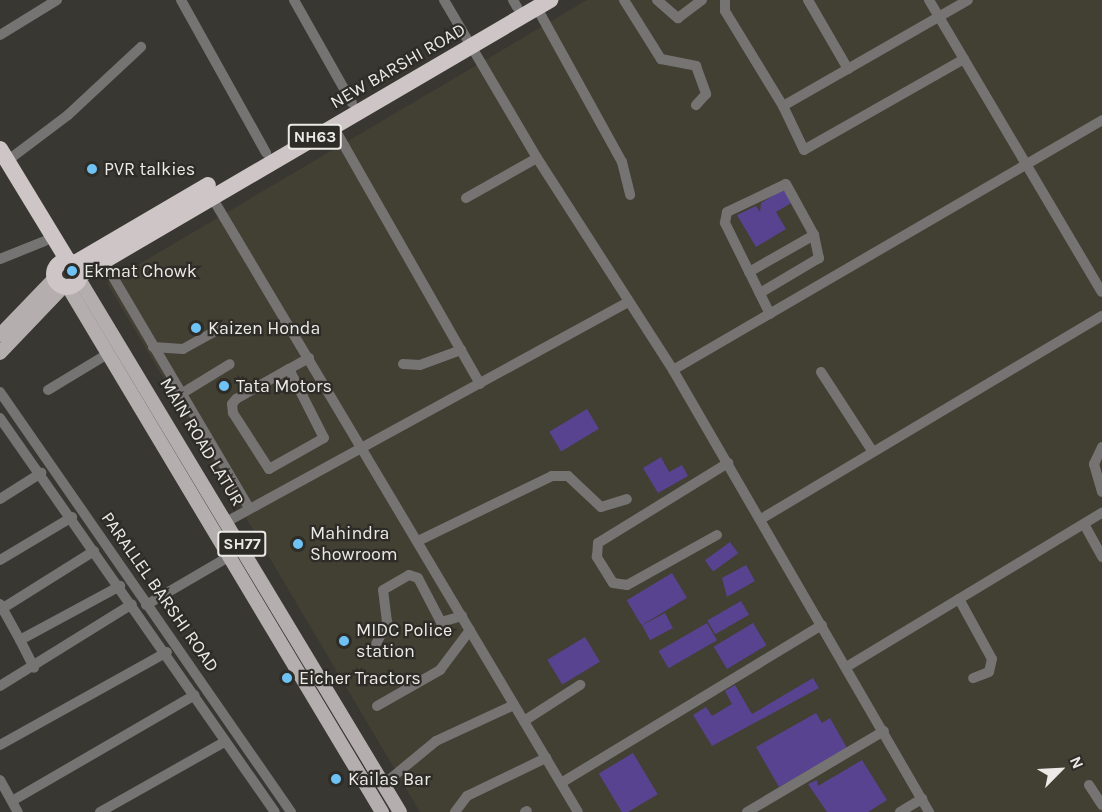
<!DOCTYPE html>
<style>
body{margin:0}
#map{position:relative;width:1102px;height:812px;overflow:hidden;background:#383731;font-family:Karla,sans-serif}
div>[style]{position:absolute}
.built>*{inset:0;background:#423f33}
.building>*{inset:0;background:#584390;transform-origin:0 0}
.minor>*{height:10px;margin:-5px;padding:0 5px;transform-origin:5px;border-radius:5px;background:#767373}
.major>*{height:14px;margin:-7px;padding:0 7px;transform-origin:7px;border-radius:7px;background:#b5aeaf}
.highway>*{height:16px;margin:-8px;padding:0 8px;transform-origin:8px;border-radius:8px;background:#cec5c6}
.highway>.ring{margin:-8px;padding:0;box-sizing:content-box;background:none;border:16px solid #cec5c6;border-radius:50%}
.dots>*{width:16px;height:16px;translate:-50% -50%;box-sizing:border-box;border:3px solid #2e2c27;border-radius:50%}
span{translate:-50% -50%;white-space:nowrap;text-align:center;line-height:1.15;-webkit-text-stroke:4.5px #2e2c27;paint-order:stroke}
.shield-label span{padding:2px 4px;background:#2e2c27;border:2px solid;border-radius:4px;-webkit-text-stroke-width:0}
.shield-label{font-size:16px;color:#ebeae7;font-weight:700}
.street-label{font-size:18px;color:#ebeae7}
.poi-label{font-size:18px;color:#ebeae7}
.left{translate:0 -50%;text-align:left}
.north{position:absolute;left:1030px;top:740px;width:60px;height:60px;-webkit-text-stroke:4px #2e2c27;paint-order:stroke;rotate:66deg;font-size:16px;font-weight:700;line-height:24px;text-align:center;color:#ebeae7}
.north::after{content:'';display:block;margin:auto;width:21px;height:27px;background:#ebeae7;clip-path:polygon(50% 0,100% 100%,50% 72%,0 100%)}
</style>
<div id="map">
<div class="built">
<div style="clip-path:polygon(587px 0,1102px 0,1102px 812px,420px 812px,107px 283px)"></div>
</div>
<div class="building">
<div style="clip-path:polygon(784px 189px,793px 202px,776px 212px,786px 229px,756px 247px,737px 215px,756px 206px,760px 212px,761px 203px)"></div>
<div style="left:587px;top:409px;width:23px;height:44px;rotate:59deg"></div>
<div style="clip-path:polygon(661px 457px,669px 472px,682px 465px,688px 476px,658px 493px,643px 468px)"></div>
<div style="left:730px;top:542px;width:14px;height:31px;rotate:54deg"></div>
<div style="clip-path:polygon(746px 565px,755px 581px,727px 597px,722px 578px)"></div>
<div style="left:672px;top:573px;width:29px;height:53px;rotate:59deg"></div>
<div style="left:741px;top:601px;width:16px;height:39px;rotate:60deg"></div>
<div style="left:665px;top:613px;width:17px;height:26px;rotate:62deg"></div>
<div style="left:707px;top:623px;width:20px;height:56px;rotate:60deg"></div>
<div style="left:753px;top:623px;width:26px;height:46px;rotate:59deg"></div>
<div style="left:585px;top:637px;width:29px;height:44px;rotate:59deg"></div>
<div style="clip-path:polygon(813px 678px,819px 688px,712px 746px,693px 715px,706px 707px,712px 716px,732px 704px,725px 691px,735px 685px,752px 714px)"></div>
<div style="clip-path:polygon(816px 713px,822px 723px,830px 718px,847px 748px,779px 787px,756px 747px)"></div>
<div style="left:633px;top:753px;width:48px;height:40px;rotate:59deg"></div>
<div style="clip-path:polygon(862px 760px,887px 800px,868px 812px,827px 812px,808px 784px,817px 780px,818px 786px)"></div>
</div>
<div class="minor">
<div style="left:181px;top:0;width:175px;rotate:60.9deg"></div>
<div style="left:294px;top:0;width:118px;rotate:60.6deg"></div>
<div style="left:444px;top:0;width:183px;rotate:59.5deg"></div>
<div style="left:537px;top:158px;width:252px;rotate:57.3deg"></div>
<div style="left:673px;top:370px;width:511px;rotate:59.92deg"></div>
<div style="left:513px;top:0;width:8px;rotate:60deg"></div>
<div style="left:624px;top:0;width:70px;rotate:57.9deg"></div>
<div style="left:661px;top:59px;width:36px;rotate:11deg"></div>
<div style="left:696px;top:66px;width:30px;rotate:70deg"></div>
<div style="left:706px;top:94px;width:15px;rotate:132deg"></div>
<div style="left:657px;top:0;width:28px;rotate:41deg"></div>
<div style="left:678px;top:18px;width:30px;rotate:-37deg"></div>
<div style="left:725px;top:0;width:11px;rotate:90deg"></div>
<div style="left:725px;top:11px;width:111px;rotate:58.6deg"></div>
<div style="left:808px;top:0;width:80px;rotate:59.9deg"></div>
<div style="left:929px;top:0;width:339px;rotate:59.4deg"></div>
<div style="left:537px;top:8px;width:176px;rotate:61.1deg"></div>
<div style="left:622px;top:162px;width:34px;rotate:76deg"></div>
<div style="left:0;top:35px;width:67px;rotate:-31.6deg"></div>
<div style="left:964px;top:59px;width:184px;rotate:150.4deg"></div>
<div style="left:804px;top:150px;width:49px;rotate:-115.5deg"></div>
<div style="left:783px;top:106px;width:213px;rotate:-29.8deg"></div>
<div style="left:333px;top:126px;width:297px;rotate:60.3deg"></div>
<div style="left:7px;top:161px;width:76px;rotate:-37deg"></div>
<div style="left:68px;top:115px;width:100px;rotate:-43deg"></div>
<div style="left:210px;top:194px;width:719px;rotate:59.23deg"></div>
<div style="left:466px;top:198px;width:81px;rotate:-29.4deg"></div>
<div style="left:0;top:259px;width:48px;rotate:-21.8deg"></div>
<div style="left:103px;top:260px;width:288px;rotate:59.5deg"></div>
<div style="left:749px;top:272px;width:75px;rotate:-29.6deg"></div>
<div style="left:814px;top:235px;width:24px;rotate:78deg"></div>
<div style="left:819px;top:258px;width:69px;rotate:149.3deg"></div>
<div style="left:770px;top:314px;width:102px;rotate:-116.3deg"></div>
<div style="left:725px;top:223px;width:11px;rotate:-80deg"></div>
<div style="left:727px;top:212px;width:65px;rotate:-25.4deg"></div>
<div style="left:786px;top:184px;width:58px;rotate:61.2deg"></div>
<div style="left:153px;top:347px;width:30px;rotate:4deg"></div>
<div style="left:183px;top:349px;width:41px;rotate:-29.1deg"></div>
<div style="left:403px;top:364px;width:17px;rotate:3deg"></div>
<div style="left:420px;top:365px;width:44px;rotate:-20.1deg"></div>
<div style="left:289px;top:369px;width:77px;rotate:63.1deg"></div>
<div style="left:324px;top:438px;width:63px;rotate:150.6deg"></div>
<div style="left:269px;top:469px;width:67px;rotate:-122.7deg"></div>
<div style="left:233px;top:413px;width:9px;rotate:-96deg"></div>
<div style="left:232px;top:404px;width:6px;rotate:-51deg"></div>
<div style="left:236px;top:399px;width:61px;rotate:-29.5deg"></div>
<div style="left:289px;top:369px;width:23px;rotate:-29deg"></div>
<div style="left:673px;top:370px;width:497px;rotate:-30.2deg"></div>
<div style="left:821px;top:372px;width:95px;rotate:57deg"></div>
<div style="left:48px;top:390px;width:71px;rotate:-31.2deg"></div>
<div style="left:0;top:392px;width:511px;rotate:55.28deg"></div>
<div style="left:181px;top:394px;width:57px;rotate:-31.5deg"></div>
<div style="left:0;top:418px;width:480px;rotate:55.1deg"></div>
<div style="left:1102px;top:447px;width:19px;rotate:115deg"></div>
<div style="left:1094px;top:464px;width:29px;rotate:74deg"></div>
<div style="left:0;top:499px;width:49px;rotate:-32.4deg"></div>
<div style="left:761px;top:519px;width:397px;rotate:-30.8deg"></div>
<div style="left:228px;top:521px;width:456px;rotate:-28.7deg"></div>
<div style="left:1084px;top:524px;width:38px;rotate:61deg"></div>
<div style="left:717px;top:535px;width:103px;rotate:150.9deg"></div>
<div style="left:627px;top:585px;width:14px;rotate:-172deg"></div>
<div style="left:613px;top:583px;width:31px;rotate:-122deg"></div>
<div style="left:597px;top:557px;width:14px;rotate:-86deg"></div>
<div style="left:598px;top:543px;width:153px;rotate:-31.6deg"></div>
<div style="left:418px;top:541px;width:149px;rotate:-25.9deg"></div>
<div style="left:552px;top:476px;width:16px"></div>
<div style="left:568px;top:476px;width:45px;rotate:43.2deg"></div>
<div style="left:601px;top:507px;width:27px;rotate:-17deg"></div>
<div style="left:0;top:560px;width:84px;rotate:-30.8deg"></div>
<div style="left:959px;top:599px;width:68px;rotate:61.2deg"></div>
<div style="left:992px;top:659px;width:13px;rotate:103deg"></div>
<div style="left:989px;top:672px;width:17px;rotate:159deg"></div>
<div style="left:0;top:604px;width:41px;rotate:60.9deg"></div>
<div style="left:20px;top:640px;width:114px;rotate:-28.4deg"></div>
<div style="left:146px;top:605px;width:97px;rotate:-30.3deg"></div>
<div style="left:0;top:610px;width:111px;rotate:-32.1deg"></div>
<div style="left:20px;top:640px;width:31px;rotate:63deg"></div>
<div style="left:376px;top:644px;width:25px;rotate:-63deg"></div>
<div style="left:387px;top:622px;width:32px;rotate:-97deg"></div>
<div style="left:383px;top:590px;width:30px;rotate:-30deg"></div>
<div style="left:409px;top:575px;width:9px;rotate:18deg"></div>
<div style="left:418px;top:578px;width:50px;rotate:62.4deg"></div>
<div style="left:441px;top:622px;width:22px;rotate:-16deg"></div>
<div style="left:848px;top:666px;width:297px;rotate:-31.1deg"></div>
<div style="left:0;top:686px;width:155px;rotate:-31.8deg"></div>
<div style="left:377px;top:706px;width:73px;rotate:-29.7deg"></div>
<div style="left:440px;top:670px;width:50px;rotate:-53.1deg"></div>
<div style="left:524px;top:721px;width:67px;rotate:-32.7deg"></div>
<div style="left:0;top:745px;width:191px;rotate:-29.1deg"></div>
<div style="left:0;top:780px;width:37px;rotate:61deg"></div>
<div style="left:561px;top:783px;width:305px;rotate:-31.2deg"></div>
<div style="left:384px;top:784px;width:67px;rotate:-39.6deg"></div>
<div style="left:436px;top:741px;width:86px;rotate:-24.8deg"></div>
<div style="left:1089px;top:785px;width:24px;rotate:57deg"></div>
<div style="left:12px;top:801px;width:211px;rotate:-30.1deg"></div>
<div style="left:100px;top:812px;width:142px;rotate:-29.4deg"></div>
<div style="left:455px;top:812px;width:20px;rotate:-53deg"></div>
<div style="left:467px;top:796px;width:88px;rotate:-25.7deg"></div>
<div style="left:525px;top:812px;width:2px;rotate:-27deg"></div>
<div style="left:747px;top:812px;width:159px;rotate:-30.6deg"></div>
<div style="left:900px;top:812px;width:26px;rotate:-31deg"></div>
</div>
<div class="major">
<div style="left:79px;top:279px;width:622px;rotate:58.94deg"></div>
<div style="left:68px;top:287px;width:612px;rotate:59.12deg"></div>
<div style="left:0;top:335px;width:79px;rotate:-46deg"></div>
<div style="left:0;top:353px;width:93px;rotate:-46.3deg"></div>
</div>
<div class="highway">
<div style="left:0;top:149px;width:131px;rotate:58.7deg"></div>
<div class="ring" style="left:54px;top:261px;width:10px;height:10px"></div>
<div style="left:75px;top:263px;width:154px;rotate:-30.4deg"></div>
<div style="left:80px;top:275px;width:545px;rotate:-30.33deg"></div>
</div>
<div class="dots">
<div style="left:92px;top:169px;background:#6fc2f4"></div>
<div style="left:72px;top:271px;background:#6fc2f4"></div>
<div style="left:196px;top:328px;background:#6fc2f4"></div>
<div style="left:224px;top:386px;background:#6fc2f4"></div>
<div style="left:298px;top:544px;background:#6fc2f4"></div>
<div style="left:344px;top:641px;background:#6fc2f4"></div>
<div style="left:287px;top:678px;background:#6fc2f4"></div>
<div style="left:336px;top:779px;background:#6fc2f4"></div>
</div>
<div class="shield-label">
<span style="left:315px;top:137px">NH63</span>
<span style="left:242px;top:544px">SH77</span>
</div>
<div class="street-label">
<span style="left:398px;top:66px;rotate:-30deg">NEW BARSHI ROAD</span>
<span style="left:202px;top:442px;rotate:59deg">MAIN ROAD LATUR</span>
<span style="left:160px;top:592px;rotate:55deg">PARALLEL BARSHI ROAD</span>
</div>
<div class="poi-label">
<span class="left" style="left:104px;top:169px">PVR talkies</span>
<span class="left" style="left:84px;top:271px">Ekmat Chowk</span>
<span class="left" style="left:208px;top:328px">Kaizen Honda</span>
<span class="left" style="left:236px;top:386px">Tata Motors</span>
<span class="left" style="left:310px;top:544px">Mahindra<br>Showroom</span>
<span class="left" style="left:356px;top:641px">MIDC Police<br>station</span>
<span class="left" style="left:299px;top:678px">Eicher Tractors</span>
<span class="left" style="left:348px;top:779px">Kailas Bar</span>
</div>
<div class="north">N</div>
</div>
